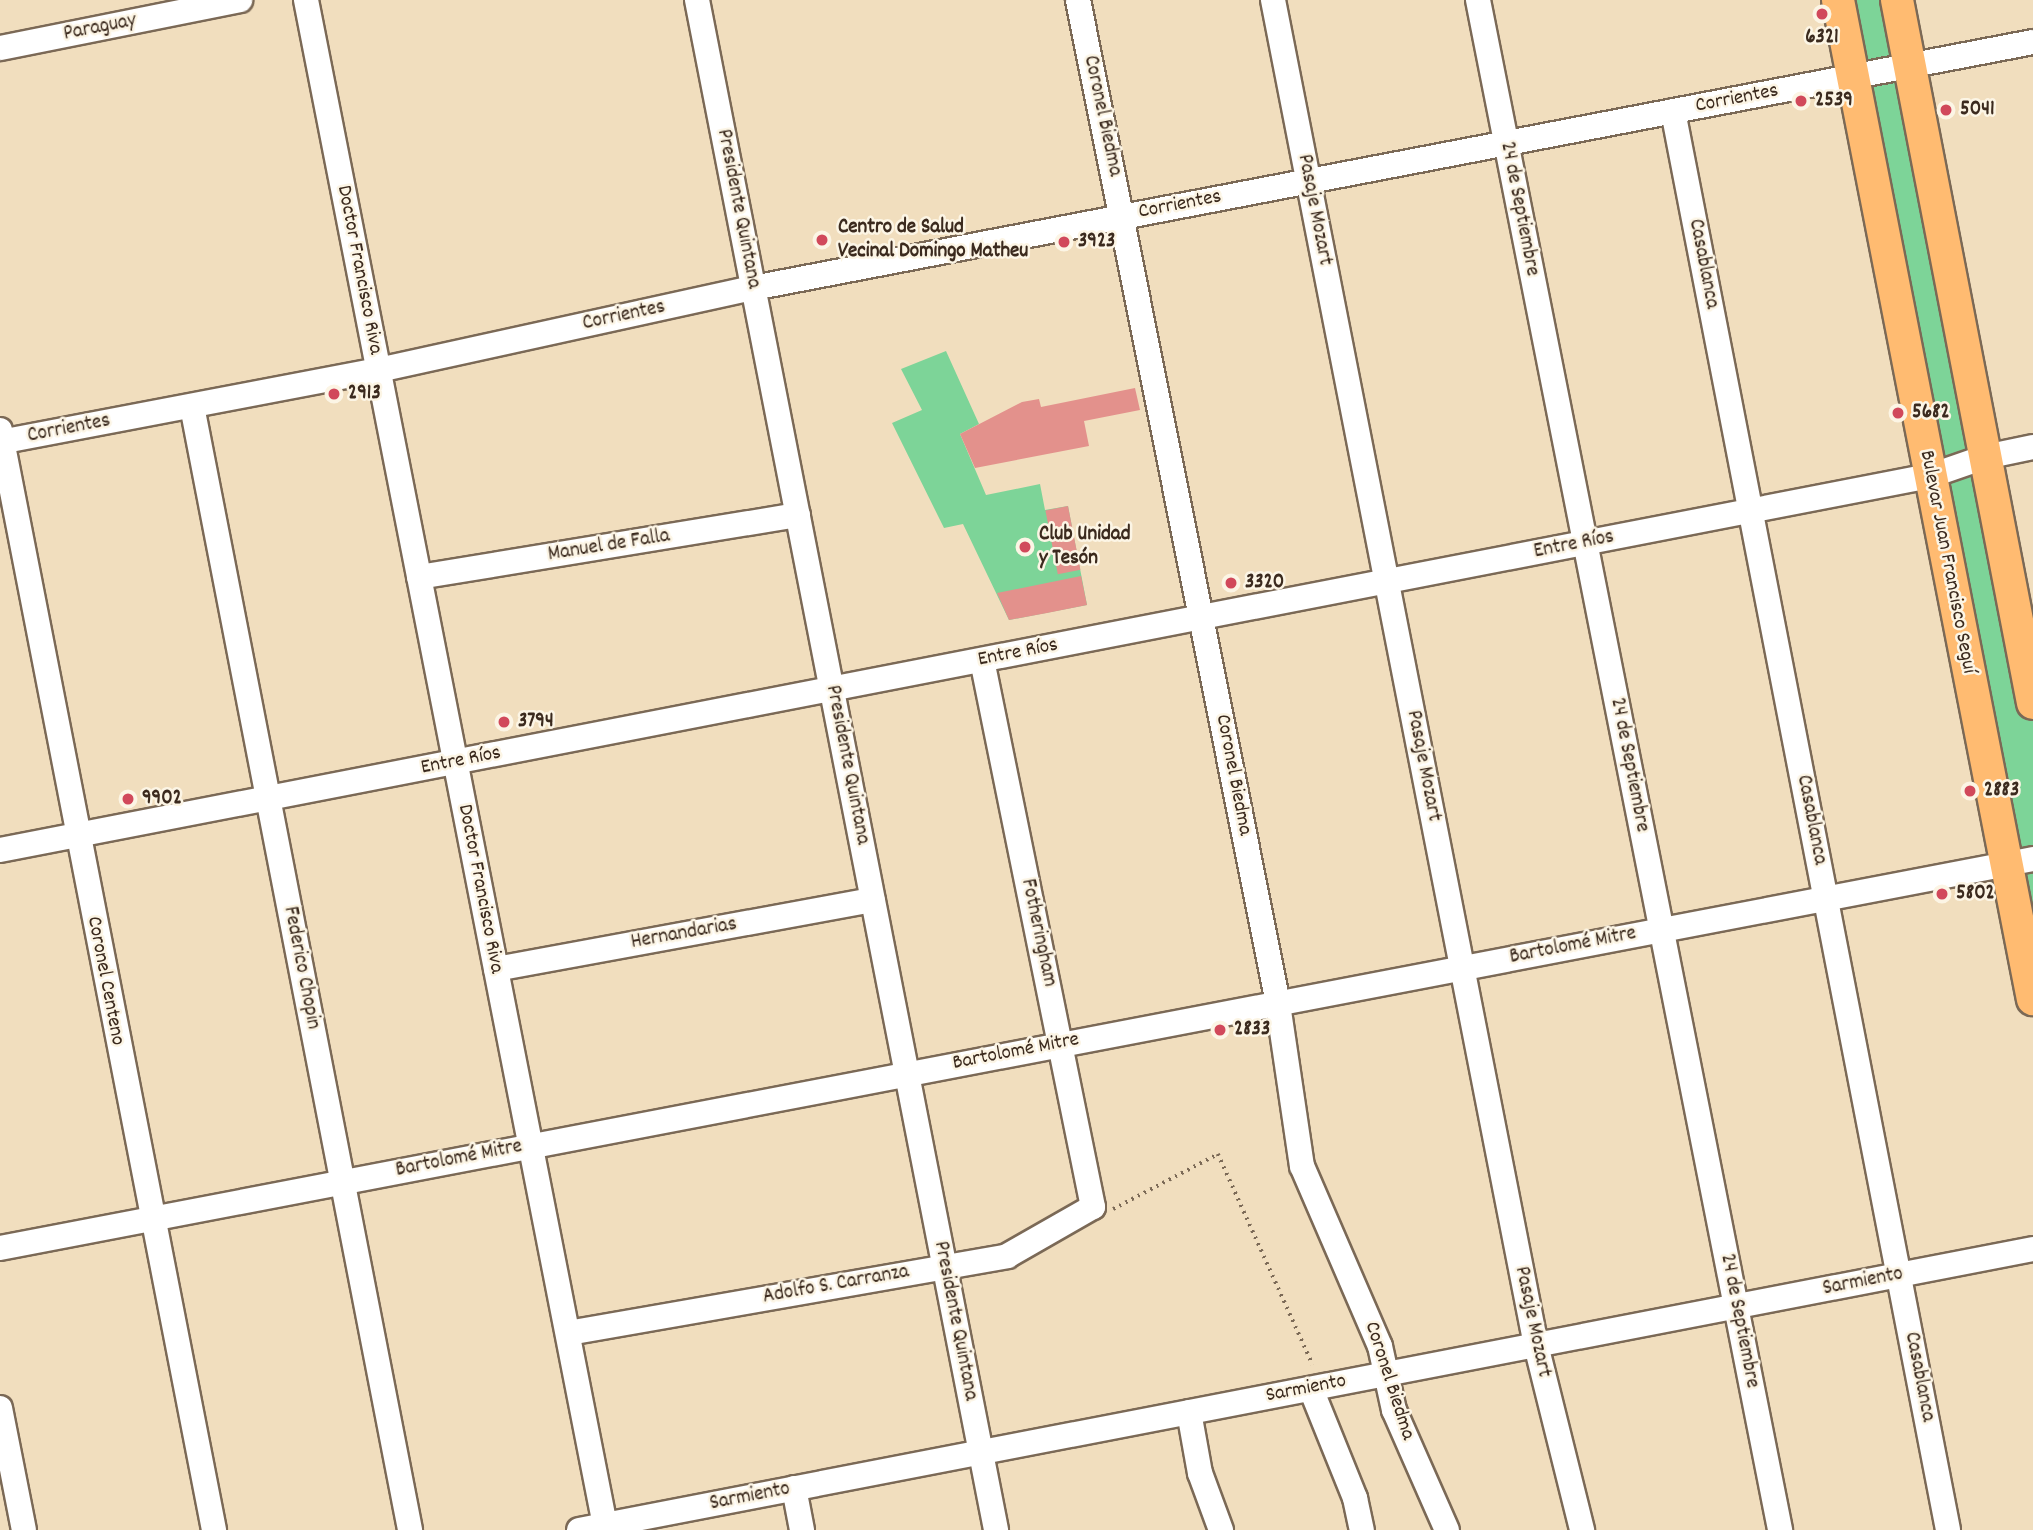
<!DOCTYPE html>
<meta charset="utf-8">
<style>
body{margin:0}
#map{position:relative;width:2033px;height:1530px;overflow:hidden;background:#f1debe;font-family:Dekko,sans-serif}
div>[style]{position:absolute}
.green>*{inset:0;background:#7dd498}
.building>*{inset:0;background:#e3918c;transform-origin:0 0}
.path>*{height:3.5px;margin-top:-1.75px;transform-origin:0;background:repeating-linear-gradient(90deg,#7b6956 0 2px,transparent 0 7px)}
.roads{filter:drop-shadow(2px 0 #7b6956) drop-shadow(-2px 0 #7b6956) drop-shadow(0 2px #7b6956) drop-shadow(0 -2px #7b6956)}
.minor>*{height:24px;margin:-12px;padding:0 12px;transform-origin:12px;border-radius:12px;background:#fff}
.major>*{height:32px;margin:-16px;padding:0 16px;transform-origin:16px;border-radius:16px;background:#ffbb71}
.dots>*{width:19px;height:19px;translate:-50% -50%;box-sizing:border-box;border:4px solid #fcf5e5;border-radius:50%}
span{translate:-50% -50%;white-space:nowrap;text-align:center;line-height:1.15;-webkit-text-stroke:5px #fcf5e5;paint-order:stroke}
.street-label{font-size:21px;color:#3b2a1e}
.poi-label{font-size:21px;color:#3b2a1e;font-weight:700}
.left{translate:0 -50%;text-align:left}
</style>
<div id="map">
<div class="green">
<div style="clip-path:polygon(1838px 0,1897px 0,2033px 703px,2033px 999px)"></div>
<div style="clip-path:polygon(946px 351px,979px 424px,960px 434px,986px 495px,1040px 484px,1045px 510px,1068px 506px,1087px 605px,1009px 620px,963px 524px,944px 528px,892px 423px,922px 410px,901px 369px)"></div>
</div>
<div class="building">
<div style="clip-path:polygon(1135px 388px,1140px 410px,1084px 421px,1089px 446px,975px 468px,960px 434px,1022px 402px,1039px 399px,1041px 407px)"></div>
<div style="left:1068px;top:506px;width:65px;height:23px;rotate:79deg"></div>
<div style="clip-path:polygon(1081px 576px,1087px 605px,1047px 613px,1009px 620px,997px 593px)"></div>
</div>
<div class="path">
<div style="left:1113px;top:1209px;width:119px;rotate:-27.6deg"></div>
<div style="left:1218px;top:1154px;width:231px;rotate:65.8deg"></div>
</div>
<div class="roads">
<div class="minor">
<div style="left:306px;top:0;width:1559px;rotate:78.91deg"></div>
<div style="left:697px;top:0;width:1559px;rotate:78.94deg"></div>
<div style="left:1078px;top:0;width:1024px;rotate:78.73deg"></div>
<div style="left:1278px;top:1004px;width:164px;rotate:81.6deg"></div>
<div style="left:1302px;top:1166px;width:196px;rotate:66.6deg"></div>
<div style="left:1380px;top:1346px;width:66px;rotate:77.7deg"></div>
<div style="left:1394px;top:1410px;width:131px;rotate:66.2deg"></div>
<div style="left:1273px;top:0;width:1370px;rotate:78.94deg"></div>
<div style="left:1536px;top:1345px;width:191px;rotate:76deg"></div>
<div style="left:1478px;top:0;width:1560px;rotate:78.83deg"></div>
<div style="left:0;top:48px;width:245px;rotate:-11.3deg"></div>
<div style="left:1673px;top:111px;width:1445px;rotate:79.03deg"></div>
<div style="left:192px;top:406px;width:1145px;rotate:79.02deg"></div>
<div style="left:0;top:430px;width:1121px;rotate:78.99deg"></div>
<div style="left:0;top:442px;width:386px;rotate:-10.8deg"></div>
<div style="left:379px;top:370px;width:383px;rotate:-12.4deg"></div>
<div style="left:753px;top:288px;width:1303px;rotate:-10.88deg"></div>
<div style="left:419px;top:577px;width:384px;rotate:-9.3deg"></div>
<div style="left:0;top:850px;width:1966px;rotate:-10.97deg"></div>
<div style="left:1930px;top:476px;width:58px;rotate:-19.1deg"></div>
<div style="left:1985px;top:457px;width:49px;rotate:-11.8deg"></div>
<div style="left:496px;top:969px;width:383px;rotate:-10.4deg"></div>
<div style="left:0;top:1248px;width:2070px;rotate:-10.83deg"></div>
<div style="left:568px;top:1333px;width:446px;rotate:-9.9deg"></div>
<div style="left:1007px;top:1256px;width:99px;rotate:-29.7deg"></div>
<div style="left:1093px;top:1207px;width:558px;rotate:-101.47deg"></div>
<div style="left:1311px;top:1389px;width:118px;rotate:68deg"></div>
<div style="left:1355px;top:1498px;width:33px;rotate:78deg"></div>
<div style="left:0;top:1408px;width:124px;rotate:78.9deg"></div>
<div style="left:1189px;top:1412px;width:62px;rotate:79.8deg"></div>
<div style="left:1200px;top:1473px;width:61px;rotate:69.8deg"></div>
<div style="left:794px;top:1488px;width:43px;rotate:79.2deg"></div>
<div style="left:579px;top:1530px;width:1481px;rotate:-10.94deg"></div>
</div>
<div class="major">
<div style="left:1838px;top:0;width:1018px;rotate:78.96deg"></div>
<div style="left:1897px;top:0;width:716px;rotate:79.05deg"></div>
</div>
</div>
<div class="dots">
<div style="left:1822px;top:14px;background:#d1495b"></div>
<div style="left:1801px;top:101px;background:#d1495b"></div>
<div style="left:1946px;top:110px;background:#d1495b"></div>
<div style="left:822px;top:240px;background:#d1495b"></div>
<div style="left:1064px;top:242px;background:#d1495b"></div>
<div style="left:334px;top:394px;background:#d1495b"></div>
<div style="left:1898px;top:413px;background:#d1495b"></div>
<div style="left:1025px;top:547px;background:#d1495b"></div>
<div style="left:1231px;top:583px;background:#d1495b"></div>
<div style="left:504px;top:722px;background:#d1495b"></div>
<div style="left:1970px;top:791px;background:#d1495b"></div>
<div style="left:128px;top:799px;background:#d1495b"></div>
<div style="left:1942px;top:894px;background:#d1495b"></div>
<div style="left:1220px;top:1030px;background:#d1495b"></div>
</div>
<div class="street-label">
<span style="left:100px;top:28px;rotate:-11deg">Paraguay</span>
<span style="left:1737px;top:99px;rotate:-11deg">Corrientes</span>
<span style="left:1102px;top:116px;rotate:78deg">Coronel Biedma</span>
<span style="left:1180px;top:205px;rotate:-11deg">Corrientes</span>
<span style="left:738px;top:209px;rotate:79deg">Presidente Quintana</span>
<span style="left:1519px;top:209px;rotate:79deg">24 de Septiembre</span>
<span style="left:1314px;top:210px;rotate:79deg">Pasaje Mozart</span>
<span style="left:1703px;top:264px;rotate:79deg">Casablanca</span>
<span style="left:359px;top:270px;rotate:79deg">Doctor Francisco Riva</span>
<span style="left:624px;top:316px;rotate:-12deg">Corrientes</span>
<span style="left:69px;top:429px;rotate:-11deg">Corrientes</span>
<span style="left:1574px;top:545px;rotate:-11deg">Entre Ríos</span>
<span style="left:609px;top:546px;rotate:-9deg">Manuel de Falla</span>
<span style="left:1947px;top:562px;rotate:79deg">Bulevar Juan Francisco Seguí</span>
<span style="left:1018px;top:653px;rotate:-11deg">Entre Ríos</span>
<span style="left:461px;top:761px;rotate:-11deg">Entre Ríos</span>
<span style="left:847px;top:765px;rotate:79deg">Presidente Quintana</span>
<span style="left:1629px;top:765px;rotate:79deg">24 de Septiembre</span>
<span style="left:1423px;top:766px;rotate:79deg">Pasaje Mozart</span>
<span style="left:1233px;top:775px;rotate:79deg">Coronel Biedma</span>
<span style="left:1811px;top:820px;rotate:79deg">Casablanca</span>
<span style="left:480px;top:889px;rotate:79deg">Doctor Francisco Riva</span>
<span style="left:1038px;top:933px;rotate:78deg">Fotheringham</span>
<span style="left:684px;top:934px;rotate:-10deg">Hernandarias</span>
<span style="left:1573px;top:946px;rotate:-11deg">Bartolomé Mitre</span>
<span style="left:301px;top:968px;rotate:79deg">Federico Chopin</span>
<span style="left:105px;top:981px;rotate:79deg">Coronel Centeno</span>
<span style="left:1016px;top:1052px;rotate:-11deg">Bartolomé Mitre</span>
<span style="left:459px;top:1159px;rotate:-11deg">Bartolomé Mitre</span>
<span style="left:1863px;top:1282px;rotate:-11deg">Sarmiento</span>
<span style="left:836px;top:1285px;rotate:-10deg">Adolfo S. Carranza</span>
<span style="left:955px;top:1321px;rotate:79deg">Presidente Quintana</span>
<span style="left:1739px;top:1321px;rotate:79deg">24 de Septiembre</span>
<span style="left:1532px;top:1322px;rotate:78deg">Pasaje Mozart</span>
<span style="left:1919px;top:1377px;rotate:79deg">Casablanca</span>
<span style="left:1389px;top:1381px;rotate:72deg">Coronel Biedma</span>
<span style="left:1306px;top:1389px;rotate:-11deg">Sarmiento</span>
<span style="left:750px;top:1497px;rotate:-11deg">Sarmiento</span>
</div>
<div class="poi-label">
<span style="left:1822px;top:38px">6321</span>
<span class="left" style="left:1815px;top:101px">2539</span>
<span class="left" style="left:1960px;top:110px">5041</span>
<span class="left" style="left:838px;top:240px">Centro de Salud<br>Vecinal Domingo Matheu</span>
<span class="left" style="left:1078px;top:242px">3923</span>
<span class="left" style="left:348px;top:394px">2913</span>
<span class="left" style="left:1912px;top:413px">5682</span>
<span class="left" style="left:1039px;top:547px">Club Unidad<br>y Tesón</span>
<span class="left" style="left:1245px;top:583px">3320</span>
<span class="left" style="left:518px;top:722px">3794</span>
<span class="left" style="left:1984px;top:791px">2883</span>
<span class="left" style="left:142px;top:799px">9902</span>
<span class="left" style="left:1956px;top:894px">5802</span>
<span class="left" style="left:1234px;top:1030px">2833</span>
</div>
</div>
